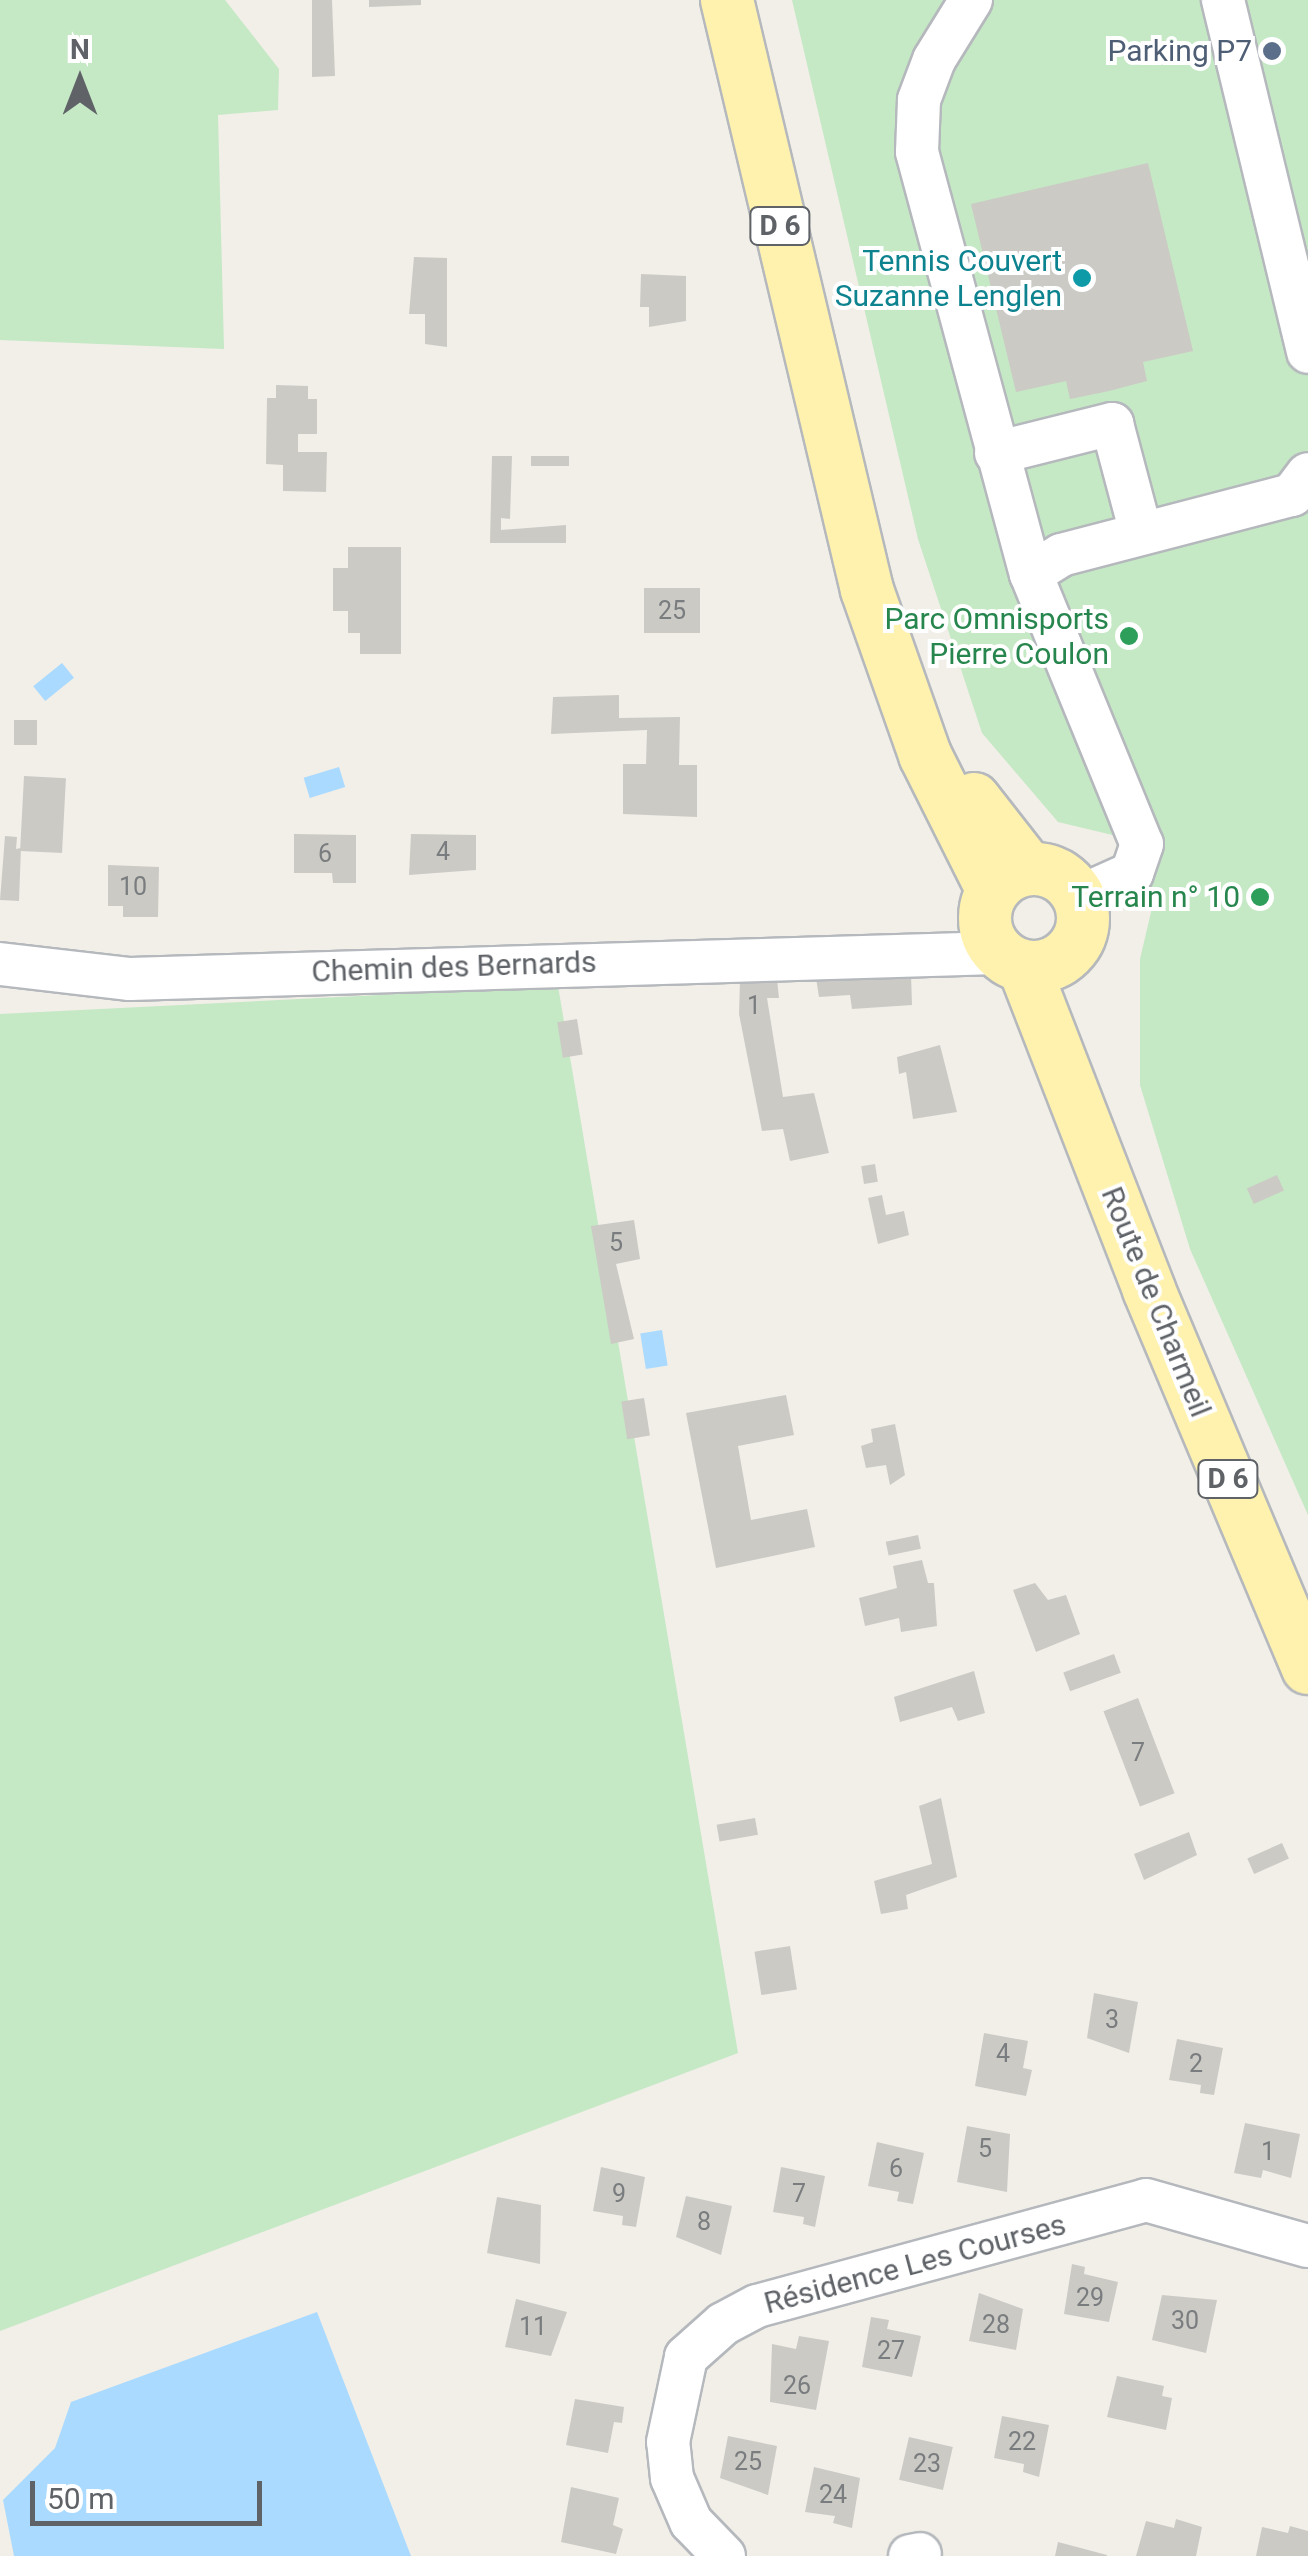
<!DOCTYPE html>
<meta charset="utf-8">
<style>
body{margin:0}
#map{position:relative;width:1308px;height:2556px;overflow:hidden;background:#f1efe8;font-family:Roboto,sans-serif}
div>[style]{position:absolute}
.green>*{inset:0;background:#c5e8c5}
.water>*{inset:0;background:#aadaff;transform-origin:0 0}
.building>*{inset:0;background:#cccac5;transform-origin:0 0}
.roads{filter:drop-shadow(2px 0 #b5b8bc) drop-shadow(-2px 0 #b5b8bc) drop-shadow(0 2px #b5b8bc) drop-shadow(0 -2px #b5b8bc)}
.minor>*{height:42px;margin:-21px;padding:0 21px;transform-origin:21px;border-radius:21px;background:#fff}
.major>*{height:52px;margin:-26px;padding:0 26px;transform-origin:26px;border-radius:26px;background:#fff2af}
.major>.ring{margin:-26px;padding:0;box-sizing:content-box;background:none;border:52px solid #fff2af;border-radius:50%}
.dots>*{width:28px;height:28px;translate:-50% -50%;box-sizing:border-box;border:5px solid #fff;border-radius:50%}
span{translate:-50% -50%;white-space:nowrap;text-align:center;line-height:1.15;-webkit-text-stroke:8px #fff;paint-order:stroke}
.number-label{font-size:25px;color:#7a7d7f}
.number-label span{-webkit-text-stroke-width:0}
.shield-label span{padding:2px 8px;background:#fff;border:2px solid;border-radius:8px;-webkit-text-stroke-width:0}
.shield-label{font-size:28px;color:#5f6368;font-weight:700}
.service-label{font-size:30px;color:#4e5e75}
.right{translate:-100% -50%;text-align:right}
.culture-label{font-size:30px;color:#0d838f}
.leisure-label{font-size:30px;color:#27864d}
.street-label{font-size:30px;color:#5f6368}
.north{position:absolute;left:30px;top:30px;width:100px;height:100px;-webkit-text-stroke:8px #fff;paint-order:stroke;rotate:0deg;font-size:28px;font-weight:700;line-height:40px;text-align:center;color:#5f6368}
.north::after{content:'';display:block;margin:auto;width:35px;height:45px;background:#5f6368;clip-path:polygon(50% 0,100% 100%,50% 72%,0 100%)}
.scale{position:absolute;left:30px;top:2481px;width:232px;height:45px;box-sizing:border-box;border:5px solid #5f6368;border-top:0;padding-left:12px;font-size:30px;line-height:35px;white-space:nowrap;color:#5f6368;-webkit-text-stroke:8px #fff;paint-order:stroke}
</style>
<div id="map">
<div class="green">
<div style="clip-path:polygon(0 0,225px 0,279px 69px,278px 110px,218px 115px,224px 349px,0 340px)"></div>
<div style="clip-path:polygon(792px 0,1308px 0,1308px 1515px,1190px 1249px,1140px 1085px,1140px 959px,1152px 908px,1125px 838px,1058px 822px,982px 733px,918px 539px)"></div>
<div style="clip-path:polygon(558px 986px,738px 2053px,0 2331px,0 1014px)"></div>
</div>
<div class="water">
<div style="left:62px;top:663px;width:19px;height:37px;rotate:51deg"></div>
<div style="left:339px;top:767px;width:21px;height:37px;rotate:73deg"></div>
<div style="left:662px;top:1330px;width:36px;height:22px;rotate:81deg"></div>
<div style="clip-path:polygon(317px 2312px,411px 2556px,14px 2556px,3px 2500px,55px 2448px,71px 2402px)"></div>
</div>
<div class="building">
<div style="clip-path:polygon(312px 0,332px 0,335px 76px,312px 77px)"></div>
<div style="clip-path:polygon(369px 0,421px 0,421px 5px,369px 7px)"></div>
<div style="clip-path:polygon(1148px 163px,1193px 351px,1143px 362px,1147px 381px,1109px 391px,1070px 399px,1066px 381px,1016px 392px,971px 204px)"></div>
<div style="clip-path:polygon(414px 257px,447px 258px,447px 347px,425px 344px,425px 314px,409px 314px)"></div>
<div style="clip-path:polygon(641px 274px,686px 276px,686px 321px,649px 327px,649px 307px,640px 307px)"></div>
<div style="clip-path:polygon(276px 385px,308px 386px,308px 399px,317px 399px,317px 434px,298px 434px,298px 452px,327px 452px,326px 492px,283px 491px,283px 465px,266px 464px,267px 398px,276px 398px)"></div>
<div style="clip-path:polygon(492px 456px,512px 456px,510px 519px,501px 518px,501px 530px,566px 525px,566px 543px,490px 543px)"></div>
<div style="left:531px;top:456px;width:38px;height:10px"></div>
<div style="clip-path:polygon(348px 547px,401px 547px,401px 654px,360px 654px,360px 633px,348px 633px,348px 611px,333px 611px,333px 568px,348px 568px)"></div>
<div style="left:644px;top:588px;width:56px;height:45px"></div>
<div style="clip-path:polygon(619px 695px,619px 718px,680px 717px,679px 765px,697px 765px,697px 817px,623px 814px,623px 764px,646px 764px,647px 730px,551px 734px,553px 697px)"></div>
<div style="left:37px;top:720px;width:25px;height:23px;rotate:90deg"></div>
<div style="left:24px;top:776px;width:42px;height:75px;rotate:3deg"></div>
<div style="clip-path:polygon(294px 834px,356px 835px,356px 883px,333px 883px,332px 873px,294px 873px)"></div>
<div style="clip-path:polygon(411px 834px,476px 835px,476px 870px,409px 875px)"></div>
<div style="clip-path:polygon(5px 836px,17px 837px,16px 849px,21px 848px,19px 901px,0 900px)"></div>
<div style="clip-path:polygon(108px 865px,159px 867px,158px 917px,123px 917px,123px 906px,108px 906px)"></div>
<div style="clip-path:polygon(911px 974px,912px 1005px,852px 1009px,850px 995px,819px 997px,816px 978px)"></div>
<div style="clip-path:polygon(777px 979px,779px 998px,767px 998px,783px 1097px,814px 1093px,829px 1153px,790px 1161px,783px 1129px,762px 1131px,739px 1014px,740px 980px)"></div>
<div style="left:577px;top:1019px;width:36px;height:20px;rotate:81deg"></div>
<div style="clip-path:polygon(940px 1045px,957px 1112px,913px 1119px,906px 1072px,899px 1074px,897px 1057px)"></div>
<div style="left:875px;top:1164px;width:18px;height:14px;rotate:81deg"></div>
<div style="left:1277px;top:1175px;width:17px;height:33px;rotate:66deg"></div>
<div style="clip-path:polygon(882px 1195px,886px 1215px,904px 1211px,909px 1235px,878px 1244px,868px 1198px)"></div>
<div style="clip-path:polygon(634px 1220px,640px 1259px,616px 1264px,634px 1339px,611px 1344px,591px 1226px)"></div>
<div style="clip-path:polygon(786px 1395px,794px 1435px,738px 1446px,751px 1520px,807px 1509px,815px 1547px,716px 1568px,686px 1413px)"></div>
<div style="left:644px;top:1398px;width:38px;height:23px;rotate:81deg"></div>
<div style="clip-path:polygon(895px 1424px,905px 1475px,890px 1485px,886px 1465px,866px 1468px,861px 1446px,873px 1442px,871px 1429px)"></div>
<div style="left:918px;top:1535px;width:14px;height:33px;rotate:78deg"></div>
<div style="clip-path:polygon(922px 1560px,928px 1583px,934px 1583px,937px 1626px,901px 1632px,899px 1618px,865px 1626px,859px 1598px,897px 1588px,893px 1566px)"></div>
<div style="clip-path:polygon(1035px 1583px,1048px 1600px,1066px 1595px,1080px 1634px,1036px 1652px,1013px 1590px)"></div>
<div style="left:1114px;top:1654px;width:20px;height:54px;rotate:70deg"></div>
<div style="clip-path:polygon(974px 1671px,985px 1713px,958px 1721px,952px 1707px,900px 1722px,894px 1697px)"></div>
<div style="left:1138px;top:1698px;width:102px;height:37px;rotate:69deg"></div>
<div style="clip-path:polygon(941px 1798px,957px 1877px,906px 1895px,908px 1909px,881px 1914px,874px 1881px,932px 1864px,919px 1806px)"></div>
<div style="left:755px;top:1818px;width:17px;height:39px;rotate:80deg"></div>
<div style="clip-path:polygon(1189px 1832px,1197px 1855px,1144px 1880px,1134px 1854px)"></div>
<div style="left:1282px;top:1843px;width:17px;height:38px;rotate:66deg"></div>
<div style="left:790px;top:1946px;width:44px;height:36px;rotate:81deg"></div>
<div style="clip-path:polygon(1094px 1993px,1138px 2002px,1129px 2053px,1087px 2038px)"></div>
<div style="clip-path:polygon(984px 2033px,1028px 2041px,1023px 2068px,1032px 2070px,1026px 2096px,975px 2086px)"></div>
<div style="clip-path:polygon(1177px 2039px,1223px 2048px,1214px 2095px,1200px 2093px,1201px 2085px,1169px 2080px)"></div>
<div style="clip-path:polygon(1245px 2123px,1300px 2134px,1291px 2178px,1263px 2170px,1261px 2178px,1234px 2173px)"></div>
<div style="clip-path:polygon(967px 2126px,1010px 2134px,1007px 2192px,957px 2182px)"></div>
<div style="clip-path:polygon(877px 2142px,924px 2153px,913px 2204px,897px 2201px,899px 2192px,868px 2186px)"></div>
<div style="clip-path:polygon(601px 2167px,645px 2177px,636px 2227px,622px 2225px,623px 2216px,593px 2211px)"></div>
<div style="clip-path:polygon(781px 2167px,825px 2176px,815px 2227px,803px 2224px,804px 2217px,773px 2212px)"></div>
<div style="clip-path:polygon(686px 2196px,732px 2206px,721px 2255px,676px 2237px)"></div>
<div style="clip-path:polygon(497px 2197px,541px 2205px,540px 2264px,487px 2253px)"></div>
<div style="clip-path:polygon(1072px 2264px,1085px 2267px,1084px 2274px,1118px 2282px,1109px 2322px,1064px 2314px)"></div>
<div style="clip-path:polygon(979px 2293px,1023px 2309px,1016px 2350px,969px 2341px)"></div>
<div style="clip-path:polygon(1162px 2295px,1217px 2300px,1206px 2353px,1152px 2340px)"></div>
<div style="clip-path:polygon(516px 2299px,567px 2312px,551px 2356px,505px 2347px)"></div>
<div style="clip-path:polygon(871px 2317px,889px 2320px,887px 2329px,921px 2336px,912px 2377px,862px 2367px)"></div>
<div style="clip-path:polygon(799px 2336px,829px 2341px,816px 2410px,770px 2402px,772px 2344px,796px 2349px)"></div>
<div style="clip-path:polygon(1117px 2376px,1164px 2386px,1162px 2396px,1172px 2398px,1166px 2430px,1107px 2417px)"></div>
<div style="clip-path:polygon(575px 2399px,624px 2407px,622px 2423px,614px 2422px,608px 2453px,566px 2445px)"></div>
<div style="clip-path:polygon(1002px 2416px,1049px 2425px,1039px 2477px,1023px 2472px,1024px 2464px,994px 2458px)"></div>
<div style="clip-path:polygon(728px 2436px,777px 2446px,768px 2495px,720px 2478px)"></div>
<div style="left:909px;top:2437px;width:45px;height:44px;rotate:13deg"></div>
<div style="clip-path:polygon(814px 2467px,860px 2478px,852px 2528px,833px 2523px,835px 2516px,805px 2512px)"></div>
<div style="clip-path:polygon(571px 2487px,619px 2498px,613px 2525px,623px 2529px,616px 2554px,561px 2542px)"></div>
<div style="clip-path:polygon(1176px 2519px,1202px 2527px,1196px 2556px,1136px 2556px,1146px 2521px,1174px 2528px)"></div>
<div style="clip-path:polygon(1290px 2526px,1308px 2531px,1308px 2556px,1256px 2556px,1262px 2527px,1288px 2533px)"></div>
<div style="clip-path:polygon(1058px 2542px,1107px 2555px,1107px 2556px,1055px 2556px)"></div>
</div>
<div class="roads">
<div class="minor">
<div style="left:971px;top:0;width:70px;rotate:121.7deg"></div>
<div style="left:934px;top:60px;width:43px;rotate:110.6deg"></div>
<div style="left:919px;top:100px;width:52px;rotate:92.2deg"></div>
<div style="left:917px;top:152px;width:437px;rotate:74.9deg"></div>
<div style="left:1031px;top:574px;width:292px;rotate:67.7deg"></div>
<div style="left:1142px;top:844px;width:31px;rotate:109deg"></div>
<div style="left:1132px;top:873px;width:58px;rotate:155.6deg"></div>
<div style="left:1223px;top:0;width:362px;rotate:76.4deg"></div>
<div style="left:996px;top:453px;width:120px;rotate:-14deg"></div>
<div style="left:1112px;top:424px;width:113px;rotate:75.1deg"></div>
<div style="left:1031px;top:574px;width:36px;rotate:-32deg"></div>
<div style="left:1061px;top:555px;width:239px;rotate:-14.6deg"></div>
<div style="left:1292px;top:495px;width:26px;rotate:-53deg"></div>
<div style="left:0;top:964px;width:131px;rotate:6.6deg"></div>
<div style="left:130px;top:979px;width:868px;rotate:-1.72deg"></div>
<div style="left:724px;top:2556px;width:47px;rotate:-134.1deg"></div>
<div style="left:691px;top:2522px;width:48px;rotate:-113.4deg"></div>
<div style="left:672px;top:2478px;width:36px;rotate:-96deg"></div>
<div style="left:668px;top:2442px;width:87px;rotate:-78deg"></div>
<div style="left:686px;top:2357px;width:50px;rotate:-41.7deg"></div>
<div style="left:723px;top:2324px;width:38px;rotate:-28deg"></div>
<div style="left:757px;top:2306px;width:403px;rotate:-15.2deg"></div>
<div style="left:1146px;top:2200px;width:168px;rotate:15.9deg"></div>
<div style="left:910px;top:2556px;width:10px;rotate:-11deg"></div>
</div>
<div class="major">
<div style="left:727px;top:0;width:606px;rotate:76.65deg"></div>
<div style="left:867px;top:590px;width:175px;rotate:70.6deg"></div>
<div style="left:925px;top:755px;width:150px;rotate:63.4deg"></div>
<div style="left:974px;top:799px;width:88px;rotate:52deg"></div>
<div class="ring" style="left:985px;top:869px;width:46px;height:46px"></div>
<div style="left:1024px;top:967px;width:346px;rotate:68.8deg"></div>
<div style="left:1149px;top:1290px;width:410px;rotate:67.2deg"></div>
</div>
</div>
<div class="dots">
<div style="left:1272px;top:51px;background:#5c6f8a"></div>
<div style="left:1082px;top:278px;background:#0f9aa8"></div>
<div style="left:1129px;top:636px;background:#2e9e5b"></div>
<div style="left:1260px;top:897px;background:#2e9e5b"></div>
</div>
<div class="number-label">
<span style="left:672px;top:611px">25</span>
<span style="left:443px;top:852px">4</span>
<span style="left:325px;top:854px">6</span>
<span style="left:133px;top:887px">10</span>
<span style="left:754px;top:1006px">1</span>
<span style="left:616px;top:1243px">5</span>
<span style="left:1138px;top:1753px">7</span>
<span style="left:1112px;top:2020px">3</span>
<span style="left:1003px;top:2054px">4</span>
<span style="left:1196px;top:2064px">2</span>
<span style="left:985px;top:2149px">5</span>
<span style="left:1268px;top:2152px">1</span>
<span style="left:896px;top:2169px">6</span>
<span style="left:619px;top:2194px">9</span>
<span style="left:799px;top:2194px">7</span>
<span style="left:704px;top:2222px">8</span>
<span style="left:1090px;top:2298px">29</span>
<span style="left:1185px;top:2321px">30</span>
<span style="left:996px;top:2325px">28</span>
<span style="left:533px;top:2327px">11</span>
<span style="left:891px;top:2351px">27</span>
<span style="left:797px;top:2386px">26</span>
<span style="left:1022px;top:2442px">22</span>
<span style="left:748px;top:2462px">25</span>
<span style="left:927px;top:2464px">23</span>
<span style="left:833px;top:2495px">24</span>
</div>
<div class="shield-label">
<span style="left:780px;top:226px">D 6</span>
<span style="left:1228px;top:1479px">D 6</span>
</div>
<div class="service-label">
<span class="right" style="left:1252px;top:51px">Parking P7</span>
</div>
<div class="culture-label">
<span class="right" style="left:1062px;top:278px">Tennis Couvert<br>Suzanne Lenglen</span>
</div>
<div class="leisure-label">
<span class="right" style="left:1109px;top:636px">Parc Omnisports<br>Pierre Coulon</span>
<span class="right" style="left:1240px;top:897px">Terrain n° 10</span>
</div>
<div class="street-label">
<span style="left:454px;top:967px;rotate:-2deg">Chemin des Bernards</span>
<span style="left:1156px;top:1302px;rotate:68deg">Route de Charmeil</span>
<span style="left:915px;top:2264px;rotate:-15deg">Résidence Les Courses</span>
</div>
<div class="north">N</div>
<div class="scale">50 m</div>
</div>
